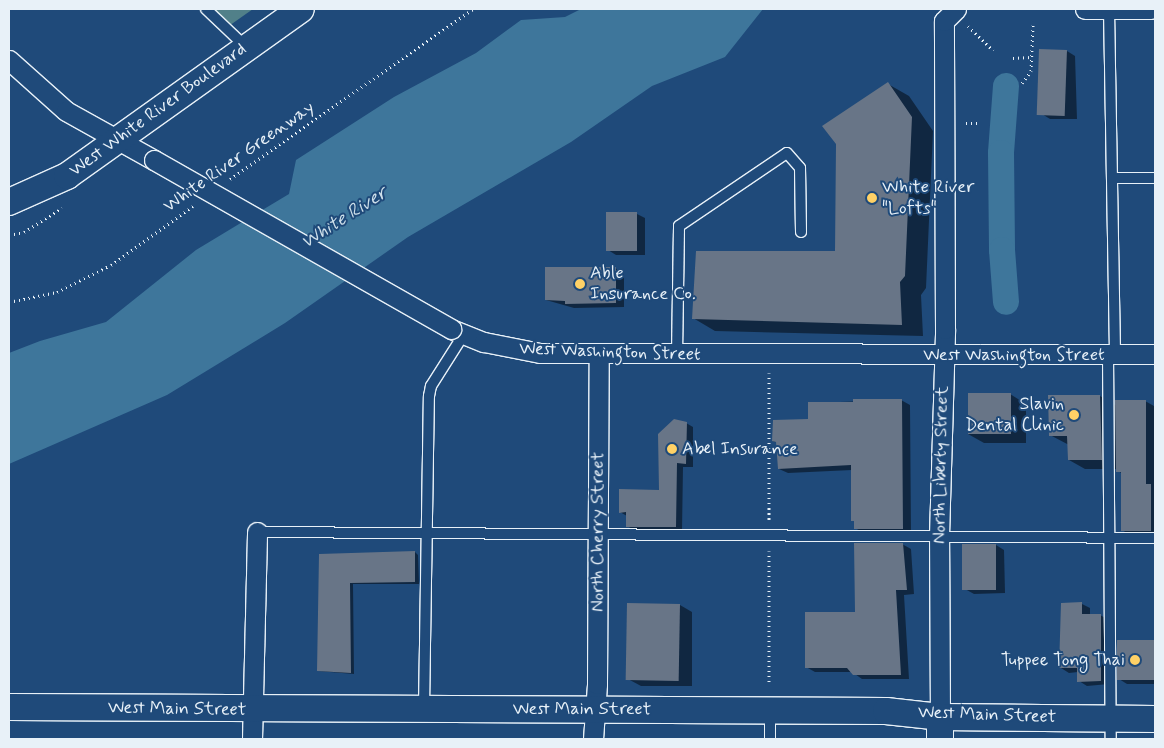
<!DOCTYPE html>
<style>
body{margin:0}
#map{position:relative;width:1164px;height:748px;overflow:hidden;background:#1f4a7a;font-family:Mynerve,sans-serif}
div>[style]{position:absolute}
.green>*{inset:0;background:#518089}
.water>*{inset:0;background:#3e769b}
.shadow>*{inset:0;background:#0007}
.canal>*{height:26px;margin:-13px;padding:0 13px;transform-origin:13px;border-radius:13px;background:#3e769b}
.building>*{inset:0;background:#687587;transform-origin:0 0}
.path>*{height:3px;margin-top:-1.5px;transform-origin:0;background:repeating-linear-gradient(90deg,#e8f1f8 0 1px,transparent 0 5px)}
.roads{filter:drop-shadow(1px 0 #e8f1f8) drop-shadow(-1px 0 #e8f1f8) drop-shadow(0 1px #e8f1f8) drop-shadow(0 -1px #e8f1f8)}
.lane>*{height:10px;margin:-5px;padding:0 5px;transform-origin:5px;border-radius:5px;background:#1f4a7a}
.street>*{height:19px;margin:-9.5px;padding:0 9.5px;transform-origin:9.5px;border-radius:9.5px;background:#1f4a7a}
.secondary>*{height:26px;margin:-13px;padding:0 13px;transform-origin:13px;border-radius:13px;background:#1f4a7a}
.bridges{filter:drop-shadow(1px 0 #e8f1f8) drop-shadow(-1px 0 #e8f1f8) drop-shadow(0 1px #e8f1f8) drop-shadow(0 -1px #e8f1f8)}
.street-bridge>*{height:19px;margin:-9.5px;padding:0 9.5px;transform-origin:9.5px;border-radius:9.5px;background:#1f4a7a}
.dots>*{width:14px;height:14px;translate:-50% -50%;box-sizing:border-box;border:2px solid #1f4a7a;border-radius:50%}
span{translate:-50% -50%;white-space:nowrap;text-align:center;line-height:1.15;-webkit-text-stroke:4px #1f4a7a;paint-order:stroke}
.street-label{font-size:18px;color:#e8f1f8}
.poi-label{font-size:18px;color:#e8f1f8}
.left{translate:0 -50%;text-align:left}
.right{translate:-100% -50%;text-align:right}
.water-label{font-size:19px;color:#cedfea;font-style:italic}
.frame{position:absolute;inset:0;border:10px solid #e8f1f8;pointer-events:none}
</style>
<div id="map">
<div class="green">
<div style="clip-path:polygon(206px 9px,253px 9px,226px 28px)"></div>
</div>
<div class="water">
<div style="clip-path:polygon(581px 9px,763px 9px,725px 57px,652px 86px,571px 142px,408px 237px,285px 323px,167px 395px,9px 464px,9px 353px,40px 341px,106px 322px,196px 250px,289px 194px,296px 160px,394px 97px,476px 53px,521px 20px,565px 17px)"></div>
</div>
<div class="shadow">
<div style="clip-path:polygon(1067px 51px,1075px 56px,1077px 119px,1050px 119px,1042px 114px)"></div>
<div style="clip-path:polygon(888px 84px,909px 96px,933px 131px,926px 288px,921px 295px,923px 336px,715px 331px,693px 318px,836px 252px)"></div>
<div style="clip-path:polygon(637px 214px,645px 218px,645px 255px,616px 255px,608px 250px)"></div>
<div style="clip-path:polygon(615px 268px,624px 273px,624px 307px,574px 308px,546px 300px)"></div>
<div style="clip-path:polygon(1010px 394px,1026px 404px,1026px 443px,984px 443px,968px 434px)"></div>
<div style="clip-path:polygon(1100px 396px,1117px 406px,1145px 401px,1154px 406px,1155px 535px,1130px 535px,1122px 530px,1122px 474px,1117px 469px,1085px 469px,1069px 460px,1069px 445px,1050px 435px)"></div>
<div style="clip-path:polygon(901px 400px,910px 405px,911px 534px,864px 533px,855px 528px,852px 470px,788px 473px,779px 469px,778px 443px,773px 441px,809px 420px,809px 403px)"></div>
<div style="clip-path:polygon(686px 423px,693px 427px,693px 467px,683px 467px,682px 531px,634px 530px,627px 526px,627px 516px,620px 512px,660px 491px)"></div>
<div style="clip-path:polygon(902px 544px,911px 549px,914px 594px,904px 595px,909px 679px,862px 679px,852px 672px,815px 672px,806px 667px,857px 613px)"></div>
<div style="clip-path:polygon(996px 545px,1004px 550px,1005px 593px,974px 594px,965px 589px)"></div>
<div style="clip-path:polygon(415px 552px,418px 555px,419px 584px,353px 584px,354px 674px,318px 671px,320px 555px)"></div>
<div style="clip-path:polygon(1082px 604px,1090px 608px,1090px 615px,1100px 615px,1109px 620px,1109px 684px,1087px 686px,1079px 681px,1078px 672px,1069px 673px,1061px 668px)"></div>
<div style="clip-path:polygon(680px 605px,692px 612px,692px 686px,641px 686px,628px 679px)"></div>
<div style="clip-path:polygon(1118px 641px,1155px 641px,1155px 684px,1127px 684px,1119px 679px)"></div>
</div>
<div class="canal">
<div style="left:1006px;top:86px;width:67px;rotate:94.3deg"></div>
<div style="left:1001px;top:153px;width:97px;rotate:89.4deg"></div>
<div style="left:1002px;top:250px;width:52px;rotate:85.6deg"></div>
</div>
<div class="building">
<div style="left:1039px;top:49px;width:28px;height:66px;rotate:2deg"></div>
<div style="clip-path:polygon(888px 82px,912px 117px,905px 276px,900px 282px,902px 325px,692px 319px,696px 251px,835px 251px,836px 144px,822px 126px)"></div>
<div style="left:606px;top:212px;width:31px;height:39px"></div>
<div style="clip-path:polygon(545px 267px,616px 267px,616px 303px,565px 304px,565px 301px,545px 300px)"></div>
<div style="left:968px;top:393px;width:43px;height:41px"></div>
<div style="clip-path:polygon(1048px 395px,1100px 395px,1102px 460px,1068px 460px,1067px 436px,1049px 436px)"></div>
<div style="clip-path:polygon(853px 399px,902px 399px,903px 529px,854px 529px,854px 521px,851px 521px,851px 465px,778px 469px,776px 442px,772px 441px,773px 420px,808px 419px,808px 402px,853px 402px)"></div>
<div style="clip-path:polygon(1115px 400px,1146px 400px,1146px 484px,1151px 484px,1151px 531px,1121px 531px,1121px 472px,1116px 472px)"></div>
<div style="clip-path:polygon(674px 419px,687px 422px,686px 464px,677px 463px,676px 527px,626px 527px,626px 512px,619px 513px,619px 489px,659px 490px,658px 434px)"></div>
<div style="clip-path:polygon(854px 543px,903px 543px,907px 590px,896px 590px,901px 675px,853px 675px,847px 668px,805px 668px,805px 612px,855px 612px)"></div>
<div style="left:962px;top:544px;width:34px;height:46px"></div>
<div style="clip-path:polygon(415px 551px,415px 582px,350px 583px,351px 673px,317px 671px,319px 554px)"></div>
<div style="clip-path:polygon(1082px 602px,1082px 614px,1101px 614px,1101px 681px,1077px 682px,1077px 668px,1059px 668px,1061px 603px)"></div>
<div style="left:627px;top:603px;width:53px;height:77px;rotate:1deg"></div>
<div style="left:1117px;top:640px;width:38px;height:40px"></div>
</div>
<div class="path">
<div style="left:968px;top:26px;width:35px;rotate:44deg"></div>
<div style="left:1013px;top:58px;width:19px;rotate:-3deg"></div>
<div style="left:1022px;top:83px;width:15px;rotate:-53deg"></div>
<div style="left:1031px;top:71px;width:46px;rotate:-87.5deg"></div>
<div style="left:966px;top:123px;width:15px"></div>
<div style="left:230px;top:179px;width:297px;rotate:-35deg"></div>
<div style="left:9px;top:235px;width:15px;rotate:-11deg"></div>
<div style="left:24px;top:232px;width:45px;rotate:-32.3deg"></div>
<div style="left:9px;top:302px;width:49px;rotate:-11.8deg"></div>
<div style="left:57px;top:292px;width:60px;rotate:-26.6deg"></div>
<div style="left:111px;top:265px;width:101px;rotate:-35.7deg"></div>
<div style="left:769px;top:373px;width:147px;rotate:90deg"></div>
<div style="left:769px;top:551px;width:134px;rotate:90deg"></div>
</div>
<div class="roads">
<div class="lane">
<div style="left:206px;top:9px;width:55px;rotate:43.5deg"></div>
<div style="left:1109px;top:9px;width:345px;rotate:89deg"></div>
<div style="left:1112px;top:178px;width:43px"></div>
<div style="left:1108px;top:354px;width:385px;rotate:89.6deg"></div>
<div style="left:677px;top:355px;width:129px;rotate:-89.1deg"></div>
<div style="left:679px;top:226px;width:130px;rotate:-34.1deg"></div>
<div style="left:787px;top:153px;width:20px;rotate:49deg"></div>
<div style="left:800px;top:168px;width:64px;rotate:89.1deg"></div>
<div style="left:257px;top:532px;width:898px;rotate:0.38deg"></div>
<div style="left:424px;top:708px;width:312px;rotate:-89.1deg"></div>
<div style="left:429px;top:396px;width:10px;rotate:-79deg"></div>
<div style="left:431px;top:386px;width:62px;rotate:-57.6deg"></div>
<div style="left:770px;top:739px;width:29px;rotate:-90deg"></div>
</div>
<div class="street">
<div style="left:1085px;top:9px;width:66px"></div>
<div style="left:9px;top:60px;width:76px;rotate:41.8deg"></div>
<div style="left:66px;top:111px;width:101px;rotate:29.1deg"></div>
<div style="left:451px;top:329px;width:35px;rotate:22deg"></div>
<div style="left:484px;top:342px;width:57px;rotate:11.1deg"></div>
<div style="left:540px;top:353px;width:615px;rotate:0.09deg"></div>
<div style="left:940px;top:717px;width:181px;rotate:-90.3deg"></div>
<div style="left:939px;top:536px;width:207px;rotate:-88.3deg"></div>
<div style="left:945px;top:329px;width:308px;rotate:-90.2deg"></div>
<div style="left:944px;top:21px;width:17px;rotate:-45deg"></div>
<div style="left:252px;top:739px;width:207px;rotate:-88.6deg"></div>
<div style="left:593px;top:739px;width:55px;rotate:-85.8deg"></div>
<div style="left:597px;top:684px;width:329px;rotate:-89.7deg"></div>
</div>
<div class="secondary">
<div style="left:9px;top:202px;width:64px;rotate:-24.1deg"></div>
<div style="left:67px;top:176px;width:287px;rotate:-35.5deg"></div>
<div style="left:9px;top:707px;width:877px;rotate:0.26deg"></div>
<div style="left:886px;top:711px;width:54px;rotate:6.3deg"></div>
<div style="left:940px;top:717px;width:215px;rotate:0.5deg"></div>
<div style="left:940px;top:739px;width:22px;rotate:-90deg"></div>
</div>
</div>
<div class="bridges">
<div class="street-bridge">
<div style="left:154px;top:160px;width:342px;rotate:29.6deg"></div>
</div>
</div>
<div class="dots">
<div style="left:872px;top:198px;background:#ffd166"></div>
<div style="left:580px;top:284px;background:#ffd166"></div>
<div style="left:1074px;top:415px;background:#ffd166"></div>
<div style="left:672px;top:449px;background:#ffd166"></div>
<div style="left:1135px;top:660px;background:#ffd166"></div>
</div>
<div class="street-label">
<span style="left:158px;top:110px;rotate:-36deg">West White River Boulevard</span>
<span style="left:239px;top:157px;rotate:-35deg">White River Greenway</span>
<span style="left:610px;top:352px;rotate:2deg">West Washington Street</span>
<span style="left:1014px;top:355px">West Washington Street</span>
<span style="left:941px;top:465px;rotate:-89deg">North Liberty Street</span>
<span style="left:598px;top:532px;rotate:-90deg">North Cherry Street</span>
<span style="left:177px;top:709px;rotate:1deg">West Main Street</span>
<span style="left:582px;top:709px">West Main Street</span>
<span style="left:987px;top:715px;rotate:2deg">West Main Street</span>
</div>
<div class="poi-label">
<span class="left" style="left:882px;top:198px">White River<br>"Lofts"</span>
<span class="left" style="left:590px;top:284px">Able<br>Insurance Co.</span>
<span class="right" style="left:1064px;top:415px">Slavin<br>Dental Clinic</span>
<span class="left" style="left:682px;top:449px">Abel Insurance</span>
<span class="right" style="left:1125px;top:660px">Tuppee Tong Thai</span>
</div>
<div class="water-label">
<span style="left:344px;top:218px;rotate:-33deg">White River</span>
</div>
<div class="frame"></div>
</div>
